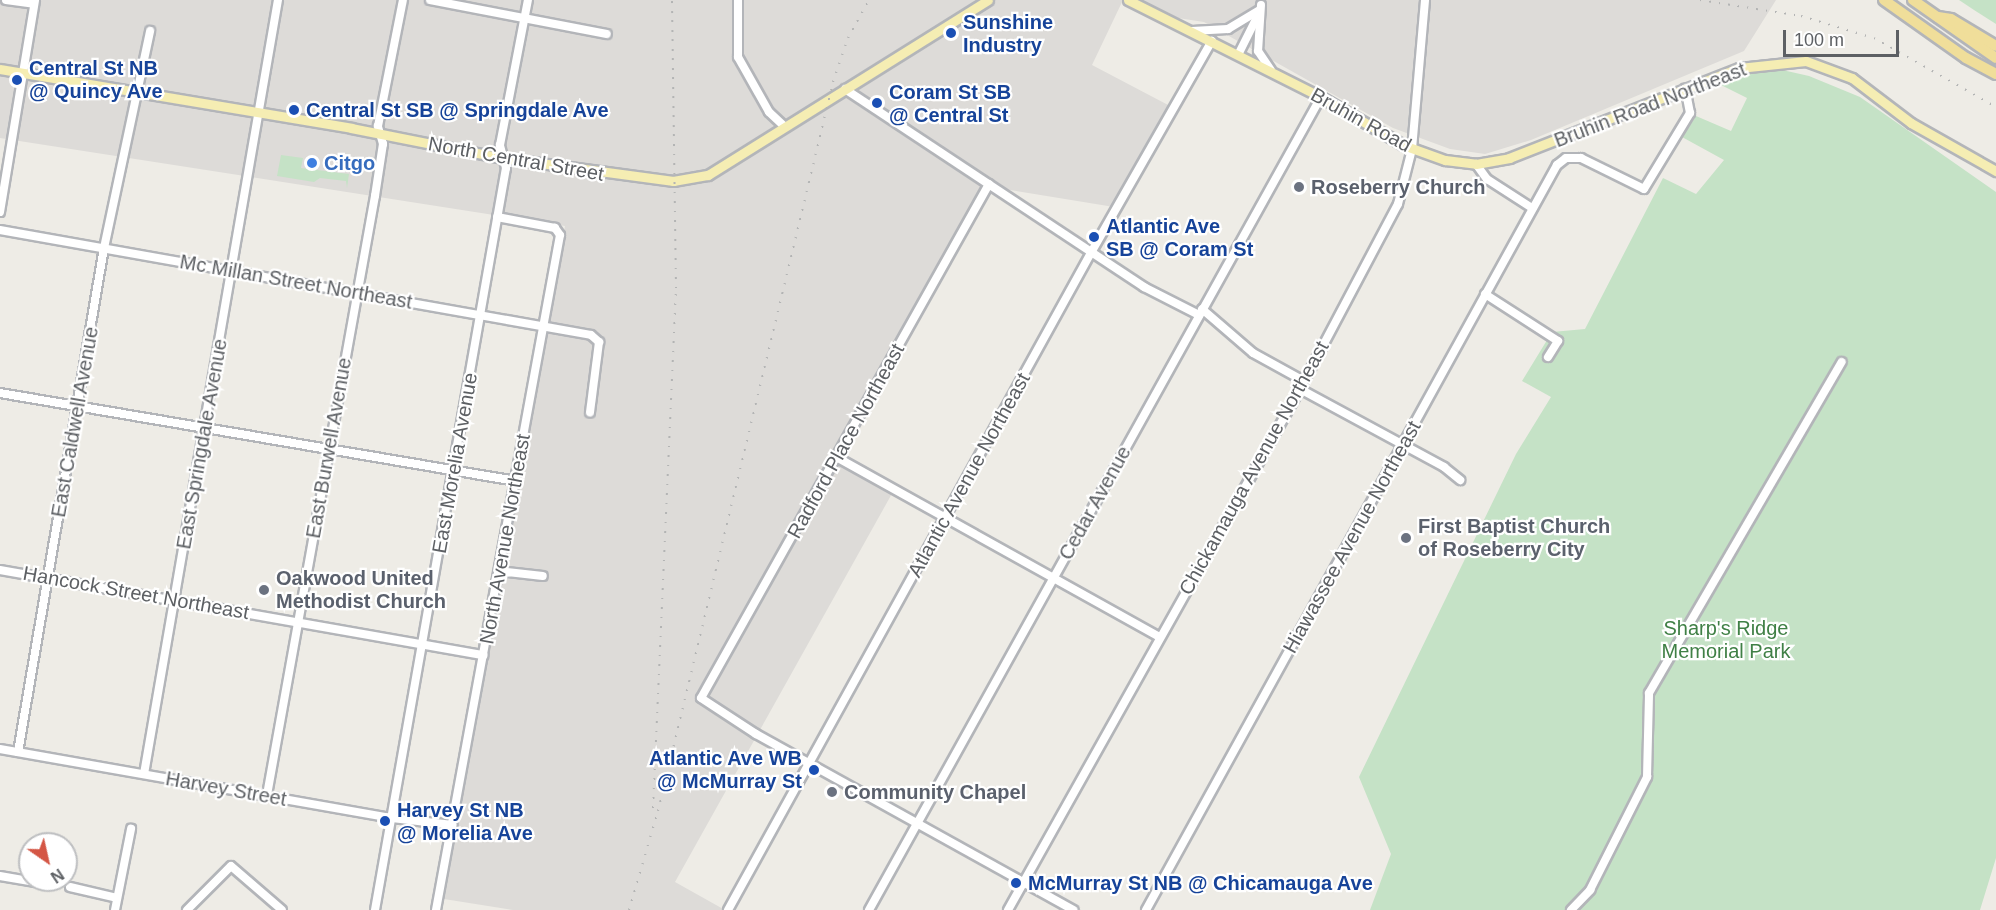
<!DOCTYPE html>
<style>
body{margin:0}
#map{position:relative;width:1996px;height:910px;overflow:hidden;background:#eeece6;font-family:Arial,sans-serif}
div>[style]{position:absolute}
.industrial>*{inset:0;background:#dddbd8}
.green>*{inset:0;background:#c5e2c6}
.roads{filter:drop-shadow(2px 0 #b3b5b9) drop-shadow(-2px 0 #b3b5b9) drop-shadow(0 2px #b3b5b9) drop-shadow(0 -2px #b3b5b9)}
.minor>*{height:8px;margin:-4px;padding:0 4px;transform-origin:4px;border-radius:4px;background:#fff}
.major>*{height:9px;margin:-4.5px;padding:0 4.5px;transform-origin:4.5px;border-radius:4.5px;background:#f5edb3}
.highway>*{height:10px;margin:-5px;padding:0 5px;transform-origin:5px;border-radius:5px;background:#f0de9a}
.rail>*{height:2px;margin-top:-1px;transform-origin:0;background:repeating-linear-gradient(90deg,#b3b4b4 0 1.5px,transparent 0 9.5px)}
.dots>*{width:16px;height:16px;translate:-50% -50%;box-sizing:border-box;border:3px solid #fff;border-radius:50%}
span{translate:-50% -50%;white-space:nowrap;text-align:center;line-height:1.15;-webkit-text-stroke:4.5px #fff;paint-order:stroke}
.transit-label{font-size:20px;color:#164399;font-weight:700}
.left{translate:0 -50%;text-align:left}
.right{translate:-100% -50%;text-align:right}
.street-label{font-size:20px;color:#5d6064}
.shop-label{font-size:20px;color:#366cbe;font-weight:700}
.worship-label{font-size:20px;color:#5b616d;font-weight:700}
.park-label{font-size:20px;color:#408046}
.north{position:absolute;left:18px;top:832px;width:60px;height:60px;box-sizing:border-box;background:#fff;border:2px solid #bebfc1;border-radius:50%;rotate:146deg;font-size:16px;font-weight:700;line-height:24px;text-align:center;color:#5d6064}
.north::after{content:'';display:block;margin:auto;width:21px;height:27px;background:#d45645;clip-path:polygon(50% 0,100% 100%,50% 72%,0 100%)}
.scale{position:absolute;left:1783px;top:30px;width:116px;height:27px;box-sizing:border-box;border:3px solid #5d6064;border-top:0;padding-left:8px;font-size:18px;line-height:21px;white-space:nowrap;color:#5d6064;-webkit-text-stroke:4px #fff;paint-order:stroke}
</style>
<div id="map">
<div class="industrial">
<div style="clip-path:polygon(38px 0,1123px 0,1092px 65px,1170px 106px,1114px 207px,985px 186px,834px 458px,894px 490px,675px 882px,725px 910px,513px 910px,444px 899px,565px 226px,0 138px,0 2px,36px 8px)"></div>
<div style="clip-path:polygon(1141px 0,1776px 0,1744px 51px,1531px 140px,1485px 154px,1450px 149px,1393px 128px,1204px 22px,1178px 18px)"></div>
</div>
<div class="green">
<div style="clip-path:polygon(1959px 0,1996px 0,1996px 24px,1974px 10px)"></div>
<div style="clip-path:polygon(1774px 68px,1809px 76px,1860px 97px,1996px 192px,1996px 858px,1980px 910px,1370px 910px,1391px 854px,1359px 777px,1516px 454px,1551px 397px,1522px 381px,1552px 332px,1585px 329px,1663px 178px,1696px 194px,1724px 160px,1682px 137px,1696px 116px,1731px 131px,1747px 98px,1717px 83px,1745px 72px)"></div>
<div style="clip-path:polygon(281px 155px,303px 158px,301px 168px,349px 174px,347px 188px,346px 181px,320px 178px,314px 182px,277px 176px)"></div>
</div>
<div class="roads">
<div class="minor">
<div style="left:6px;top:0;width:28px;rotate:8deg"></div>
<div style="left:430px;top:0;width:180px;rotate:10.9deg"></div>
<div style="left:738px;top:0;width:57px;rotate:90deg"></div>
<div style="left:738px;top:57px;width:63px;rotate:60.6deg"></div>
<div style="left:769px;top:112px;width:19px;rotate:43deg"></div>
<div style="left:1261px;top:5px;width:46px;rotate:93.7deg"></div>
<div style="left:1258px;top:51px;width:23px;rotate:56deg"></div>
<div style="left:1192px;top:31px;width:36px;rotate:-3deg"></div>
<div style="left:1228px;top:29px;width:37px;rotate:-31deg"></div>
<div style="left:1238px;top:55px;width:47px;rotate:-63.4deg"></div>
<div style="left:845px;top:89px;width:359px;rotate:33.5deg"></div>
<div style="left:1144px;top:287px;width:62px;rotate:27deg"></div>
<div style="left:1476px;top:164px;width:19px;rotate:54deg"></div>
<div style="left:1487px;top:179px;width:54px;rotate:32.8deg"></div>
<div style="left:989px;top:184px;width:589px;rotate:119.26deg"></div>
<div style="left:701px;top:698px;width:66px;rotate:33.2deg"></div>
<div style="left:756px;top:734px;width:363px;rotate:29deg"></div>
<div style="left:0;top:212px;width:215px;rotate:-80.6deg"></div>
<div style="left:0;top:230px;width:600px;rotate:10.07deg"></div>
<div style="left:591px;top:335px;width:11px;rotate:41deg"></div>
<div style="left:599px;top:342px;width:71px;rotate:97.3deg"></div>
<div style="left:1485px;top:294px;width:87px;rotate:32.8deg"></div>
<div style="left:1558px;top:341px;width:19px;rotate:122deg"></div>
<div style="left:1202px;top:309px;width:67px;rotate:40.8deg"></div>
<div style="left:1253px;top:353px;width:58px;rotate:28.8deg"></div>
<div style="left:1300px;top:389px;width:164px;rotate:28.4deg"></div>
<div style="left:1444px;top:467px;width:21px;rotate:39deg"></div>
<div style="left:0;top:393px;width:523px;rotate:9.68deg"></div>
<div style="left:838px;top:458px;width:368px;rotate:29.1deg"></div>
<div style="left:0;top:570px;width:491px;rotate:10deg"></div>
<div style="left:499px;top:571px;width:44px;rotate:6.5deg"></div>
<div style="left:0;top:749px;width:398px;rotate:10deg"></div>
<div style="left:392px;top:818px;width:61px;rotate:6.5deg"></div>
<div style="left:18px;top:752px;width:511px;rotate:-80.32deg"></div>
<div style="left:104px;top:248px;width:222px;rotate:-78deg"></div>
<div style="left:144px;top:774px;width:786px;rotate:-80.18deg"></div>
<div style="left:267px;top:795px;width:609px;rotate:-79.78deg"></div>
<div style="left:375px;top:196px;width:53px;rotate:-81.3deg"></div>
<div style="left:383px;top:144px;width:19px;rotate:-106deg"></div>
<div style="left:378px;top:126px;width:128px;rotate:-78.8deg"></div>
<div style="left:0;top:876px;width:42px;rotate:9.7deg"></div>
<div style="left:70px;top:887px;width:48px;rotate:13.2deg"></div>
<div style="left:115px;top:910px;width:83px;rotate:-78.8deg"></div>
<div style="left:187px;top:910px;width:62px;rotate:-45deg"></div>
<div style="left:231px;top:866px;width:67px;rotate:40.8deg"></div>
<div style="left:375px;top:910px;width:753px;rotate:-79.99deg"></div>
<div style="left:506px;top:168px;width:24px;rotate:-105deg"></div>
<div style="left:500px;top:145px;width:148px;rotate:-79.1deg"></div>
<div style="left:436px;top:910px;width:686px;rotate:-79.59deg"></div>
<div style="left:560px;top:235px;width:9px;rotate:-126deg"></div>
<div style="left:555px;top:228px;width:59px;rotate:-169.3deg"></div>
<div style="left:728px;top:910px;width:753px;rotate:-61.09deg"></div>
<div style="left:1092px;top:251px;width:242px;rotate:-60.3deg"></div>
<div style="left:869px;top:910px;width:930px;rotate:-60.93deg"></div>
<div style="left:1008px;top:910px;width:597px;rotate:-60.73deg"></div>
<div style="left:1300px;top:389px;width:209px;rotate:-62.1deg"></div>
<div style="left:1398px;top:204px;width:57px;rotate:-75.7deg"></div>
<div style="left:1412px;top:149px;width:150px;rotate:-85deg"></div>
<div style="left:1146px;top:910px;width:851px;rotate:-61.12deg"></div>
<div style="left:1557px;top:165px;width:11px;rotate:-38deg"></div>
<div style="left:1566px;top:158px;width:15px"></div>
<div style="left:1581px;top:158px;width:70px;rotate:26.2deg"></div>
<div style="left:1644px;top:189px;width:89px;rotate:-58.8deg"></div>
<div style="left:1690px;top:113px;width:25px;rotate:-101deg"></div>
<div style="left:1571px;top:910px;width:28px;rotate:-46deg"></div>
<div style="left:1590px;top:890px;width:127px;rotate:-63.2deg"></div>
<div style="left:1647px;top:777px;width:84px;rotate:-88.6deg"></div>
<div style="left:1649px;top:693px;width:383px;rotate:-59.8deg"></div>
</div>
<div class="major">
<div style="left:1128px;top:0;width:216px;rotate:26.7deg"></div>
<div style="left:1321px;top:97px;width:95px;rotate:30.3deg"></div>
<div style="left:1403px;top:145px;width:45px;rotate:19.7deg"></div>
<div style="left:1445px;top:160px;width:31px;rotate:7deg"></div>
<div style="left:1476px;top:164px;width:34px;rotate:-10deg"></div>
<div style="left:1509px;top:158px;width:247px;rotate:-21.4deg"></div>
<div style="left:1739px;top:68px;width:67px;rotate:-6deg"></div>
<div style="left:1806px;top:61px;width:49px;rotate:20.3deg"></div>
<div style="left:1852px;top:78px;width:74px;rotate:37.3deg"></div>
<div style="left:1911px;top:123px;width:98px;rotate:29.5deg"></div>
<div style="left:0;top:69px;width:356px;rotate:9.5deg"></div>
<div style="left:351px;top:128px;width:155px;rotate:11.2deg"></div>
<div style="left:503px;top:158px;width:172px;rotate:7.7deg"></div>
<div style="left:673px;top:181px;width:36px;rotate:-10deg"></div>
<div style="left:708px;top:175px;width:330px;rotate:-32deg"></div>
</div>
<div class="highway">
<div style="left:1884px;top:0;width:100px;rotate:35.3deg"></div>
<div style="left:1966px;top:58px;width:34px;rotate:28deg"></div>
<div style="left:1913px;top:0;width:101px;rotate:34.9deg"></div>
<div style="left:1938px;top:17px;width:13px;rotate:9deg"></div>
<div style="left:1951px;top:19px;width:52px;rotate:31deg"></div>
</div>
</div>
<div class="rail">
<div style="left:1700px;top:0;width:102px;rotate:9deg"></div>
<div style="left:1801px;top:16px;width:76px;rotate:16.8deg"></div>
<div style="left:1874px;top:38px;width:140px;rotate:29.5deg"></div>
<div style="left:653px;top:808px;width:521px;rotate:-87.47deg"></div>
<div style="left:676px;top:288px;width:288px;rotate:-90.8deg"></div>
<div style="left:629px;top:910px;width:103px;rotate:-73.7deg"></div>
<div style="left:658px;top:811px;width:750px;rotate:-76.5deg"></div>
<div style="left:833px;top:82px;width:46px;rotate:-71.2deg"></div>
<div style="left:848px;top:38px;width:43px;rotate:-61.1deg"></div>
</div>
<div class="dots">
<div style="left:951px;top:33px;background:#1a4fb4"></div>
<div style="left:17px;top:80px;background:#1a4fb4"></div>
<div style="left:877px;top:103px;background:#1a4fb4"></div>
<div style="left:294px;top:110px;background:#1a4fb4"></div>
<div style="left:312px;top:163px;background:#3f7fe0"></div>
<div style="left:1299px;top:187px;background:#6b7280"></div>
<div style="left:1094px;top:237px;background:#1a4fb4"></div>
<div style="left:1406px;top:538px;background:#6b7280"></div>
<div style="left:264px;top:590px;background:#6b7280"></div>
<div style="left:814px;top:770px;background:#1a4fb4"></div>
<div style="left:832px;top:792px;background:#6b7280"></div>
<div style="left:385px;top:821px;background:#1a4fb4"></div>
<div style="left:1016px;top:883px;background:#1a4fb4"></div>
</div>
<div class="transit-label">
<span class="left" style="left:963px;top:34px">Sunshine<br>Industry</span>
<span class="left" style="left:29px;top:80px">Central St NB<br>@ Quincy Ave</span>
<span class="left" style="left:889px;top:104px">Coram St SB<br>@ Central St</span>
<span class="left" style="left:306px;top:110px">Central St SB @ Springdale Ave</span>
<span class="left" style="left:1106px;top:238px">Atlantic Ave<br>SB @ Coram St</span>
<span class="right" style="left:802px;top:770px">Atlantic Ave WB<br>@ McMurray St</span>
<span class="left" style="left:397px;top:822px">Harvey St NB<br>@ Morelia Ave</span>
<span class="left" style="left:1028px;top:883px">McMurray St NB @ Chicamauga Ave</span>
</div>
<div class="street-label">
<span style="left:1650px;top:105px;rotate:-21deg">Bruhin Road Northeast</span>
<span style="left:1361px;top:120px;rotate:29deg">Bruhin Road</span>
<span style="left:516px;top:159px;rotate:10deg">North Central Street</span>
<span style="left:296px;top:282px;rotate:10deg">Mc Millan Street Northeast</span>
<span style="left:75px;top:422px;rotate:-80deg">East Caldwell Avenue</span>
<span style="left:846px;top:441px;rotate:-61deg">Radford Place Northeast</span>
<span style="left:202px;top:444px;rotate:-80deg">East Springdale Avenue</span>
<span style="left:329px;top:448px;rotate:-80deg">East Burwell Avenue</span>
<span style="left:455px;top:463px;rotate:-80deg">East Morelia Avenue</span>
<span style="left:1254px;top:468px;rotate:-61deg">Chickamauga Avenue Northeast</span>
<span style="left:969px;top:475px;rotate:-61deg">Atlantic Avenue Northeast</span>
<span style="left:1095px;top:503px;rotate:-61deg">Cedar Avenue</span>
<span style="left:1352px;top:537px;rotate:-61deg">Hiawassee Avenue Northeast</span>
<span style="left:505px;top:539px;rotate:-80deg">North Avenue Northeast</span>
<span style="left:136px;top:593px;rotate:10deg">Hancock Street Northeast</span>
<span style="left:226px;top:789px;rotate:10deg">Harvey Street</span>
</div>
<div class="shop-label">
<span class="left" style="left:324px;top:163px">Citgo</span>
</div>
<div class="worship-label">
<span class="left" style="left:1311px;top:187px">Roseberry Church</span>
<span class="left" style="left:1418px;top:538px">First Baptist Church<br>of Roseberry City</span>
<span class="left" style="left:276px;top:590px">Oakwood United<br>Methodist Church</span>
<span class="left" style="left:844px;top:792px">Community Chapel</span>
</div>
<div class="park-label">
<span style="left:1726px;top:640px">Sharp's Ridge<br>Memorial Park</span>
</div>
<div class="north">N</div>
<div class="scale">100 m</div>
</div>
